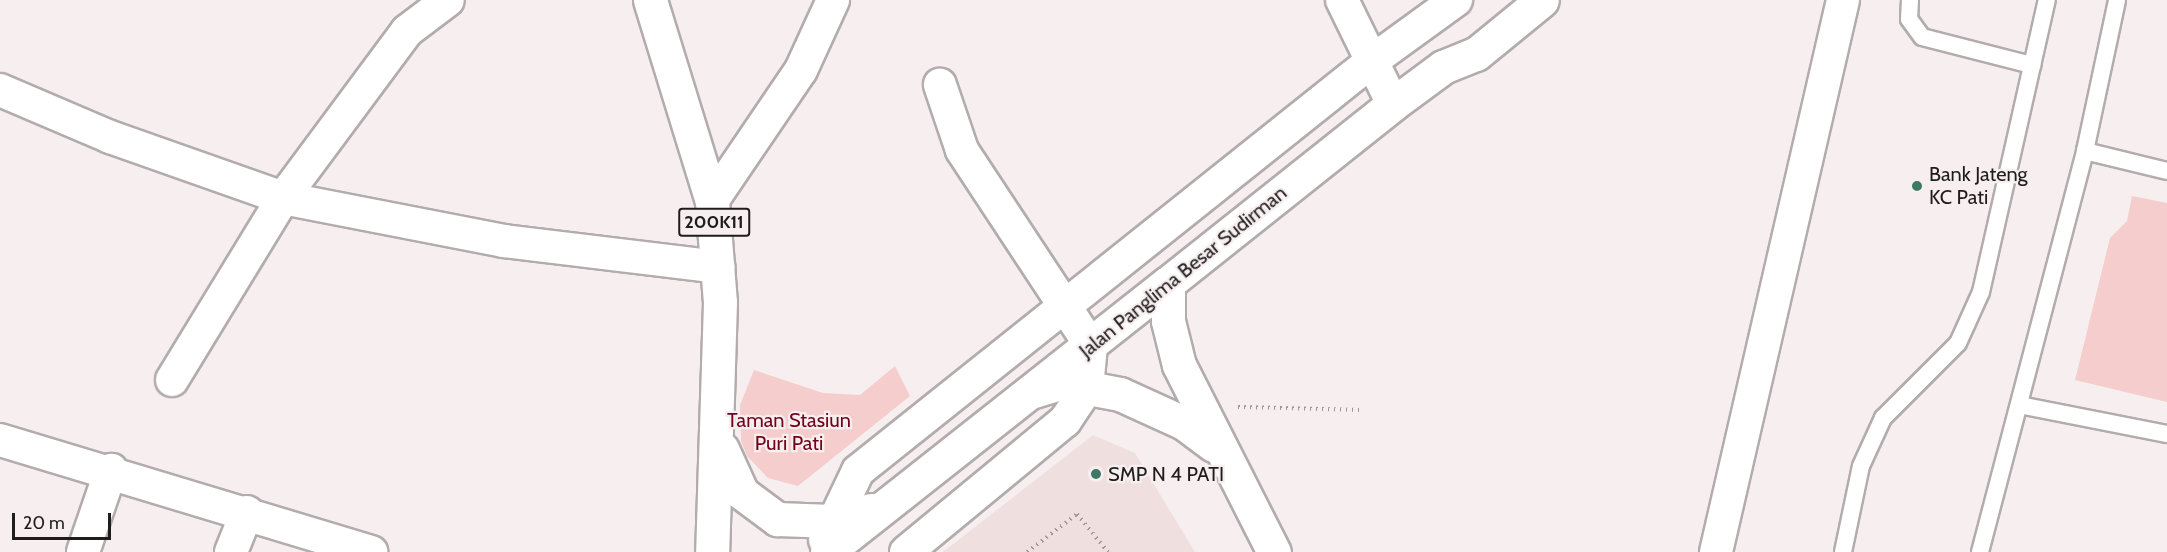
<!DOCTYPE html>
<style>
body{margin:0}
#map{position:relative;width:2167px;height:552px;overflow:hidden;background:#f7efef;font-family:Cabin,sans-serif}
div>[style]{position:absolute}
.built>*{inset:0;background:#f0dfdf}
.green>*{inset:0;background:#f4cdcc}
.path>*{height:4px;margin-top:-2px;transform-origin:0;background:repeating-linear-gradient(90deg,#9e9999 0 1.5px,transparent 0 6px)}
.roads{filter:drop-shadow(2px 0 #b3acac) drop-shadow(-2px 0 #b3acac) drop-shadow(0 2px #b3acac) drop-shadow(0 -2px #b3acac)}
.service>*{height:16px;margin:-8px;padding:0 8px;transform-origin:8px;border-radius:8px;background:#fff}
.minor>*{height:32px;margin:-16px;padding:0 16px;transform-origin:16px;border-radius:16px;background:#fff}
.secondary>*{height:33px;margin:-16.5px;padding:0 16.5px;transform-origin:16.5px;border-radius:16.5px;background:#fff}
.primary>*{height:33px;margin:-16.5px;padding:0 16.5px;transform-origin:16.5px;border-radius:16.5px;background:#fff}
.dots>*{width:16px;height:16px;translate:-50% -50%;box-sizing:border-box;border:3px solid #f7efef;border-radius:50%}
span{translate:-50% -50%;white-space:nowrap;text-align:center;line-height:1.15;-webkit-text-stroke:4.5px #f7efef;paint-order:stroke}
.shield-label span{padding:2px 4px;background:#f7efef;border:2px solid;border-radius:4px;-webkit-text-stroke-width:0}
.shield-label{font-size:18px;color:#1f1c1c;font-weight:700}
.poi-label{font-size:20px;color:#1f1c1c}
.left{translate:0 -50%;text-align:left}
.street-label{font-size:20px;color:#1f1c1c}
.park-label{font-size:20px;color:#74001b}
.scale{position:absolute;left:12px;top:513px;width:99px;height:27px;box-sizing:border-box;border:3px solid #1f1c1c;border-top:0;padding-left:8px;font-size:18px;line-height:21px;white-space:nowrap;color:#1f1c1c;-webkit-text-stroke:4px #f7efef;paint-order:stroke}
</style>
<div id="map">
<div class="built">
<div style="clip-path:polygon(1093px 435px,1135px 453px,1195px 552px,943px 552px)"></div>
</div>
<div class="green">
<div style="clip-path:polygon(2132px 196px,2167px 203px,2167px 402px,2075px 380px,2110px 238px,2127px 221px)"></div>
<div style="clip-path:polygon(895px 366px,910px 396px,798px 486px,768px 478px,747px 456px,741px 441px,740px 405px,754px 370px,823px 393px,860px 395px)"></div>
</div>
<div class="path">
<div style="left:1238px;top:407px;width:123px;rotate:1.4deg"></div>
<div style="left:1027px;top:552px;width:63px;rotate:-37.2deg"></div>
<div style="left:1077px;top:514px;width:49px;rotate:50.8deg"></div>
</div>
<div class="roads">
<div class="service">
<div style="left:1910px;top:0;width:19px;rotate:93deg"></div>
<div style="left:1909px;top:19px;width:22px;rotate:54deg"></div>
<div style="left:1922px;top:37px;width:114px;rotate:14.3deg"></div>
<div style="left:2085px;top:151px;width:84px;rotate:13.7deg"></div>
<div style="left:2019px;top:405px;width:151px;rotate:11.1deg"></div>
<div style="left:1843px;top:552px;width:88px;rotate:-78.2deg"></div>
<div style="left:1861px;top:466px;width:53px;rotate:-65.4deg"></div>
<div style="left:1883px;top:418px;width:106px;rotate:-45deg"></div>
<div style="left:1958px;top:343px;width:56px;rotate:-65.7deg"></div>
<div style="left:1981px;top:292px;width:299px;rotate:-77.3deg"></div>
<div style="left:1980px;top:552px;width:415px;rotate:-75.3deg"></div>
<div style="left:2085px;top:151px;width:154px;rotate:-78deg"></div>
</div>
<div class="minor">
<div style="left:1342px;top:0;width:116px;rotate:63.9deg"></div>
<div style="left:0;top:90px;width:120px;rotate:23.1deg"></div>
<div style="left:110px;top:137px;width:183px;rotate:19.4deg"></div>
<div style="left:283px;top:198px;width:225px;rotate:11deg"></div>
<div style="left:504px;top:241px;width:216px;rotate:6.9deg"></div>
<div style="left:712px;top:201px;width:158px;rotate:-55.8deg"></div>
<div style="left:801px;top:70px;width:77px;rotate:-65.4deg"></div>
<div style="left:172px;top:380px;width:213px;rotate:-58.6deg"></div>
<div style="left:283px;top:198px;width:208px;rotate:-53.4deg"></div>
<div style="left:407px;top:31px;width:51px;rotate:-37.1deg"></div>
<div style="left:0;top:440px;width:388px;rotate:16.8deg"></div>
<div style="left:825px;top:540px;width:76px;rotate:-64.4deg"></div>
<div style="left:858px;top:471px;width:657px;rotate:-38.58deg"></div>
<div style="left:1372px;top:61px;width:104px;rotate:-36deg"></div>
<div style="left:83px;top:552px;width:87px;rotate:-71.1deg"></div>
<div style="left:231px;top:552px;width:43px;rotate:-68.2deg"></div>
<div style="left:906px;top:552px;width:206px;rotate:-39.5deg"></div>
<div style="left:1065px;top:421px;width:40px;rotate:-56deg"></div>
<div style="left:1087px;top:388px;width:42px;rotate:-84.6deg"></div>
<div style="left:1091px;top:346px;width:235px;rotate:-123.4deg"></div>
<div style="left:962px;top:150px;width:69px;rotate:-108.7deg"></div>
<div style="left:1716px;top:552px;width:566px;rotate:-77.04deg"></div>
</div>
<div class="secondary">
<div style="left:1168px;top:283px;width:288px;rotate:-38.5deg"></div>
<div style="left:1393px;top:104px;width:62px;rotate:-36.5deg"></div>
<div style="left:1443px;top:67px;width:35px;rotate:-22deg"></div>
<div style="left:1476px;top:54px;width:85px;rotate:-39.3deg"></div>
</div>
<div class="primary">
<div style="left:650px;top:0;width:210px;rotate:72.9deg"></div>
<div style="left:712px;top:201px;width:101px;rotate:85.5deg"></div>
<div style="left:720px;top:302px;width:250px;rotate:91.8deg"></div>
<div style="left:1168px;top:283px;width:38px;rotate:90deg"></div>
<div style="left:1168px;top:321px;width:45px;rotate:76deg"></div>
<div style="left:1179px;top:365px;width:210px;rotate:63.1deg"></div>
<div style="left:1034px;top:391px;width:28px;rotate:-17deg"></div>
<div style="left:1061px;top:383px;width:60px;rotate:10.6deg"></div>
<div style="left:1120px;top:394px;width:70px;rotate:24.4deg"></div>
<div style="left:1184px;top:423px;width:36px;rotate:37deg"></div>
<div style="left:722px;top:449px;width:48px;rotate:65.6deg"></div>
<div style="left:742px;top:493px;width:44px;rotate:36.6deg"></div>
<div style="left:777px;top:519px;width:56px;rotate:2deg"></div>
<div style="left:833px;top:521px;width:40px;rotate:-16deg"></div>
<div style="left:827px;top:552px;width:434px;rotate:-38.3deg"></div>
</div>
</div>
<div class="dots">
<div style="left:1917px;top:186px;background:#3d7964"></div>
<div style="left:1096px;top:474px;background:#3d7964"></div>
</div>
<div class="shield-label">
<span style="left:714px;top:222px">200K11</span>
</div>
<div class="poi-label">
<span class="left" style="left:1929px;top:186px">Bank Jateng<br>KC Pati</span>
<span class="left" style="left:1108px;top:474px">SMP N 4 PATI</span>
</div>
<div class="street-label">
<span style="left:1183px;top:272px;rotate:-39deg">Jalan Panglima Besar Sudirman</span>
</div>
<div class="park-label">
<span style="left:789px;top:432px">Taman Stasiun<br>Puri Pati</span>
</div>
<div class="scale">20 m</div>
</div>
